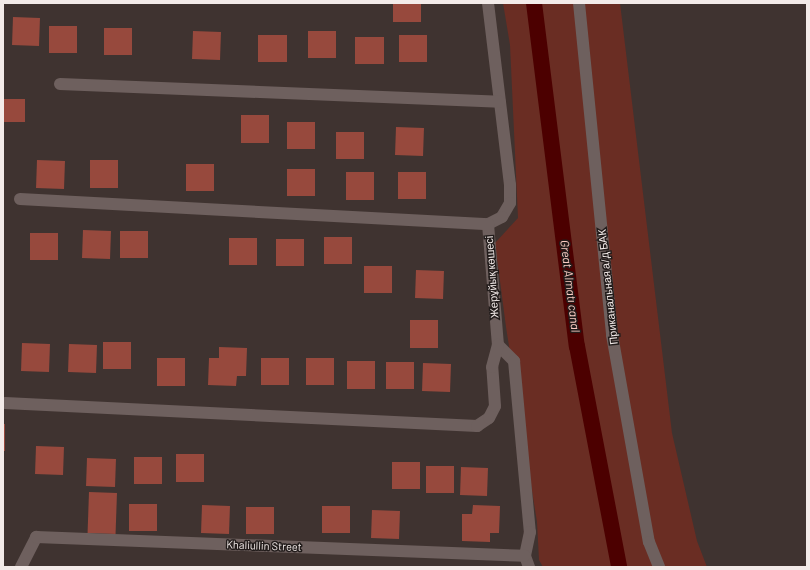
<!DOCTYPE html>
<meta charset="utf-8">
<style>
body{margin:0}
#map{position:relative;width:810px;height:570px;overflow:hidden;background:#3f3330;font-family:Barlow,sans-serif}
div>[style]{position:absolute}
.green>*{inset:0;background:#6a2d23}
.canal>*{height:16px;margin:-8px;padding:0 8px;transform-origin:8px;border-radius:8px;background:#4c0000}
.building>*{inset:0;background:#97493d;transform-origin:0 0}
.minor>*{height:12px;margin:-6px;padding:0 6px;transform-origin:6px;border-radius:6px;background:#6e605e}
span{translate:-50% -50%;white-space:nowrap;text-align:center;line-height:1.15;-webkit-text-stroke:3px #221c1b;paint-order:stroke}
.street-label{font-size:11px;color:#f3ebe9}
.water-label{font-size:12px;color:#f9cac1;font-style:italic}
.frame{position:absolute;inset:0;border:4px solid #f3ebe9;pointer-events:none}
</style>
<div id="map">
<div class="green">
<div style="clip-path:polygon(503px 3px,620px 3px,672px 433px,697px 541px,707px 567px,543px 567px,539px 560px,537px 522px,506px 327px,495px 243px,518px 218px,510px 45px)"></div>
</div>
<div class="canal">
<div style="left:534px;top:3px;width:346px;rotate:82.9deg"></div>
<div style="left:577px;top:346px;width:225px;rotate:79.2deg"></div>
</div>
<div class="building">
<div style="left:393px;top:3px;width:28px;height:19px"></div>
<div style="left:13px;top:17px;width:27px;height:28px;rotate:2deg"></div>
<div style="left:49px;top:26px;width:28px;height:27px"></div>
<div style="left:104px;top:28px;width:28px;height:27px"></div>
<div style="left:193px;top:31px;width:28px;height:28px;rotate:2deg"></div>
<div style="left:308px;top:31px;width:28px;height:27px"></div>
<div style="left:258px;top:35px;width:29px;height:27px"></div>
<div style="left:399px;top:35px;width:28px;height:27px"></div>
<div style="left:355px;top:37px;width:29px;height:27px"></div>
<div style="left:3px;top:99px;width:22px;height:23px"></div>
<div style="left:241px;top:115px;width:28px;height:28px"></div>
<div style="left:287px;top:122px;width:28px;height:27px"></div>
<div style="left:396px;top:127px;width:28px;height:28px;rotate:2deg"></div>
<div style="left:336px;top:132px;width:28px;height:27px"></div>
<div style="left:37px;top:160px;width:28px;height:28px;rotate:2deg"></div>
<div style="left:90px;top:160px;width:28px;height:28px"></div>
<div style="left:186px;top:164px;width:28px;height:27px"></div>
<div style="left:287px;top:169px;width:28px;height:27px"></div>
<div style="left:346px;top:172px;width:28px;height:28px"></div>
<div style="left:398px;top:172px;width:28px;height:27px"></div>
<div style="left:83px;top:230px;width:28px;height:28px;rotate:2deg"></div>
<div style="left:120px;top:231px;width:28px;height:27px"></div>
<div style="left:30px;top:233px;width:28px;height:27px"></div>
<div style="left:324px;top:237px;width:28px;height:27px"></div>
<div style="left:229px;top:238px;width:28px;height:27px"></div>
<div style="left:276px;top:239px;width:28px;height:27px"></div>
<div style="left:364px;top:266px;width:28px;height:27px"></div>
<div style="left:416px;top:270px;width:28px;height:28px;rotate:2deg"></div>
<div style="left:410px;top:320px;width:28px;height:28px"></div>
<div style="left:103px;top:342px;width:28px;height:27px"></div>
<div style="left:22px;top:343px;width:28px;height:28px;rotate:2deg"></div>
<div style="left:69px;top:344px;width:28px;height:28px;rotate:2deg"></div>
<div style="clip-path:polygon(219px 347px,247px 348px,246px 376px,237px 376px,236px 386px,208px 385px,209px 358px,219px 358px)"></div>
<div style="left:157px;top:358px;width:28px;height:28px"></div>
<div style="left:261px;top:358px;width:28px;height:27px"></div>
<div style="left:306px;top:358px;width:28px;height:27px"></div>
<div style="left:347px;top:361px;width:28px;height:28px"></div>
<div style="left:386px;top:362px;width:28px;height:27px"></div>
<div style="left:423px;top:363px;width:28px;height:28px;rotate:2deg"></div>
<div style="left:3px;top:424px;width:2px;height:27px"></div>
<div style="left:36px;top:446px;width:28px;height:28px;rotate:2deg"></div>
<div style="left:176px;top:454px;width:28px;height:28px"></div>
<div style="left:134px;top:457px;width:28px;height:27px"></div>
<div style="left:87px;top:458px;width:29px;height:28px;rotate:2deg"></div>
<div style="left:392px;top:462px;width:28px;height:27px"></div>
<div style="left:426px;top:466px;width:28px;height:27px"></div>
<div style="left:461px;top:467px;width:27px;height:28px;rotate:2deg"></div>
<div style="left:89px;top:492px;width:28px;height:41px;rotate:2deg"></div>
<div style="left:129px;top:504px;width:28px;height:27px"></div>
<div style="left:202px;top:505px;width:28px;height:28px;rotate:2deg"></div>
<div style="clip-path:polygon(473px 505px,500px 506px,499px 533px,490px 533px,490px 542px,462px 541px,462px 514px,472px 514px)"></div>
<div style="left:322px;top:506px;width:28px;height:27px"></div>
<div style="left:246px;top:507px;width:28px;height:27px"></div>
<div style="left:372px;top:510px;width:28px;height:28px;rotate:2deg"></div>
</div>
<div class="minor">
<div style="left:488px;top:3px;width:183px;rotate:83.1deg"></div>
<div style="left:510px;top:185px;width:18px;rotate:90deg"></div>
<div style="left:510px;top:203px;width:16px;rotate:120deg"></div>
<div style="left:502px;top:217px;width:16px;rotate:153deg"></div>
<div style="left:488px;top:224px;width:121px;rotate:85.3deg"></div>
<div style="left:498px;top:345px;width:23px;rotate:45deg"></div>
<div style="left:514px;top:361px;width:172px;rotate:84.7deg"></div>
<div style="left:530px;top:532px;width:25px;rotate:102deg"></div>
<div style="left:579px;top:3px;width:334px;rotate:84.3deg"></div>
<div style="left:612px;top:335px;width:210px;rotate:79.9deg"></div>
<div style="left:649px;top:542px;width:27px;rotate:68deg"></div>
<div style="left:60px;top:84px;width:440px;rotate:2.3deg"></div>
<div style="left:20px;top:199px;width:469px;rotate:3.1deg"></div>
<div style="left:5px;top:403px;width:473px;rotate:2.8deg"></div>
<div style="left:477px;top:426px;width:14px;rotate:-34deg"></div>
<div style="left:489px;top:418px;width:13px;rotate:-63deg"></div>
<div style="left:495px;top:406px;width:39px;rotate:-94deg"></div>
<div style="left:492px;top:367px;width:23px;rotate:-75deg"></div>
<div style="left:525px;top:556px;width:12px;rotate:70deg"></div>
<div style="left:21px;top:567px;width:34px;rotate:-63deg"></div>
<div style="left:36px;top:537px;width:489px;rotate:2.2deg"></div>
</div>
<div class="street-label">
<span style="left:492px;top:277px;rotate:-94deg">Жерұйық көшесі</span>
<span style="left:608px;top:287px;rotate:-96deg">Приканальная а/д БАК</span>
<span style="left:264px;top:546px;rotate:2deg">Khaliullin Street</span>
</div>
<div class="water-label">
<span style="left:570px;top:286px;rotate:83deg">Great Almatı canal</span>
</div>
<div class="frame"></div>
</div>
